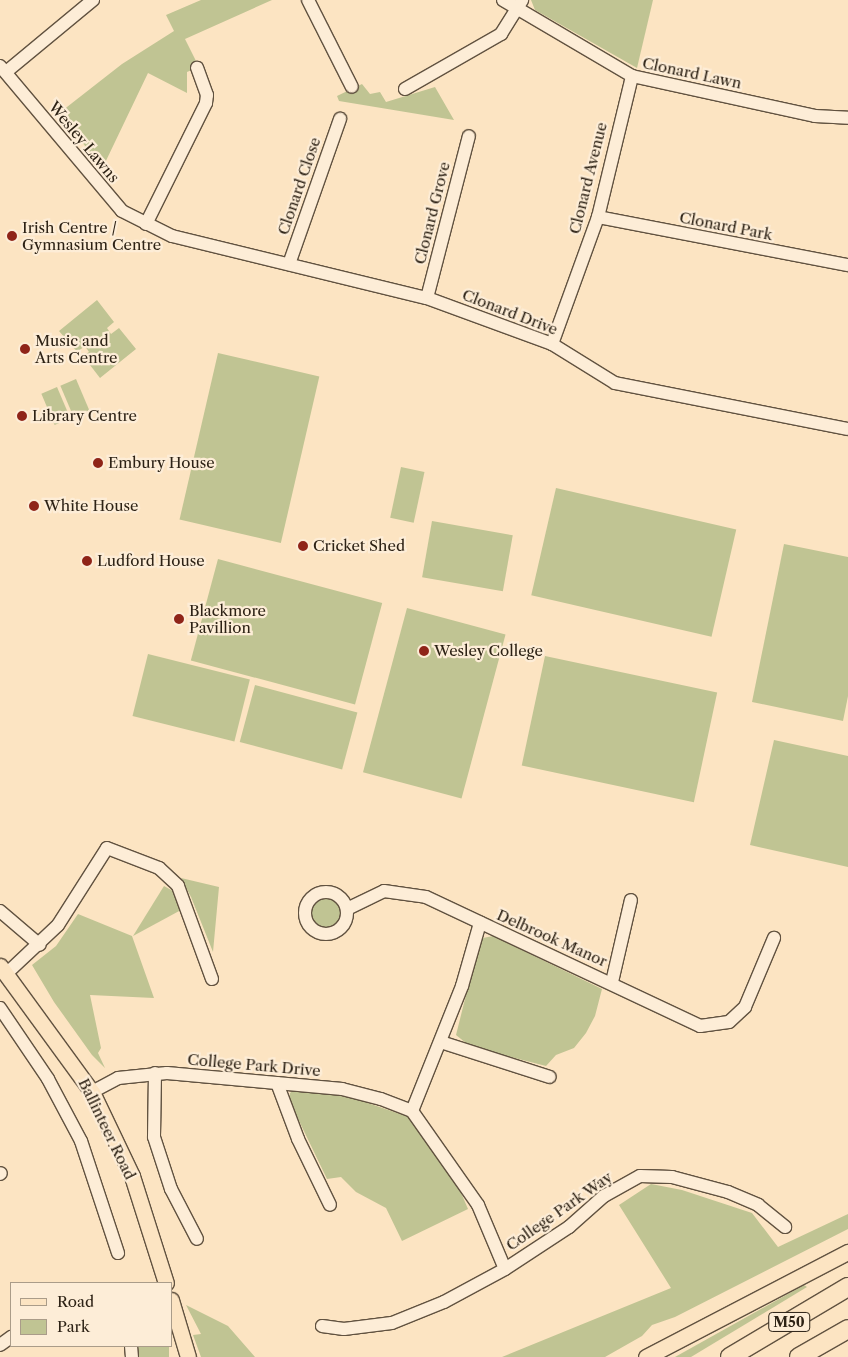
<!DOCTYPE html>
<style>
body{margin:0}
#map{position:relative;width:848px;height:1357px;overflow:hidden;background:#fce4c2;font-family:"Libre Caslon Text",serif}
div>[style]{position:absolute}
.green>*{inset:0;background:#c0c493;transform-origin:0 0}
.round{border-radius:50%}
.roads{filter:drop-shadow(1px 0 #615240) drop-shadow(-1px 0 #615240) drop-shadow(0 1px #615240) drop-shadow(0 -1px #615240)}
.minor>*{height:12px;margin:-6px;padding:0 6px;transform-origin:6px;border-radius:6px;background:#fdedd7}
.minor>.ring{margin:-6px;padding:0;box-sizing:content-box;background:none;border:12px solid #fdedd7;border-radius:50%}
.major>*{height:15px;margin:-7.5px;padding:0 7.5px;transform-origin:7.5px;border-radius:7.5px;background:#fce4c2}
.highway>*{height:18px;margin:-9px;padding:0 9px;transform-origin:9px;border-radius:9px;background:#fce4c2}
.dots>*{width:14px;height:14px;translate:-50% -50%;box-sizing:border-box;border:2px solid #fdedd7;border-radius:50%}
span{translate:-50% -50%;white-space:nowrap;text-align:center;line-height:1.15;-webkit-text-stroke:4.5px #fdedd7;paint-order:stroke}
.shield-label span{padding:1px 4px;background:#fdedd7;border:1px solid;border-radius:4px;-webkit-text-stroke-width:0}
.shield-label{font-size:14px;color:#2d2215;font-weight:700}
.street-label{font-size:15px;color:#2d2215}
.poi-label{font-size:15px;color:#2d2215}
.left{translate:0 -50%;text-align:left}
.legend{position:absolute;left:10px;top:1282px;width:162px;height:65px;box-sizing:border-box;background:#fdedd7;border:1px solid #aa9c89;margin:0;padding:6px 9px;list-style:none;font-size:15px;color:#2d2215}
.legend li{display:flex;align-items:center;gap:10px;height:25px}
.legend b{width:25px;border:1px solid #aa9c89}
</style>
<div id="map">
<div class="green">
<div style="clip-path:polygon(201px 0,272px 0,185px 39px,199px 67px,187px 72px,187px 93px,148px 73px,103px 167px,58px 114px,122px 64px,174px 31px,166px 15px)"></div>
<div style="clip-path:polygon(531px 0,653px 0,637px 68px,535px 10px)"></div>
<div style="clip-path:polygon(362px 84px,370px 94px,380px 92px,386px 102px,435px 87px,454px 120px,339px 101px,337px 96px)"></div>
<div style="clip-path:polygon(97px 300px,114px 322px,107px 328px,111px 334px,119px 328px,136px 349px,100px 378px,83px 356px,89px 352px,85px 346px,77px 352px,59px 331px)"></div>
<div style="left:218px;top:353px;width:104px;height:171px;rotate:13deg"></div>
<div style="left:76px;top:379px;width:34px;height:17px;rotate:67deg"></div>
<div style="left:57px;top:387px;width:34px;height:17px;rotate:67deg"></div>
<div style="left:401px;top:467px;width:24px;height:52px;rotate:12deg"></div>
<div style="left:556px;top:488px;width:185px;height:110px;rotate:13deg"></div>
<div style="left:432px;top:521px;width:82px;height:57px;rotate:10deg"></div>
<div style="clip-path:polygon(784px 544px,848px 557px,848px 696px,843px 721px,752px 702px)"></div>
<div style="left:218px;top:559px;width:170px;height:105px;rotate:15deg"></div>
<div style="left:407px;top:608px;width:102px;height:170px;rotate:15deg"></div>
<div style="left:148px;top:654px;width:105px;height:64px;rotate:14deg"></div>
<div style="left:545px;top:656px;width:176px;height:112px;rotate:12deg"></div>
<div style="left:255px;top:685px;width:106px;height:59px;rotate:15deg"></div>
<div style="clip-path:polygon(774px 740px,848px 756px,848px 867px,750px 845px)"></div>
<div style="clip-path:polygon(181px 878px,219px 887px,213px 952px,191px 897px)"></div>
<div style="clip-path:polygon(164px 886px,173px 891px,181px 910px,133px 936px)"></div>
<div class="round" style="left:309px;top:896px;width:34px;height:34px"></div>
<div style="clip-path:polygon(78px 914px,132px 936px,154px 998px,90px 995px,101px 1048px,98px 1053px,105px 1068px,92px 1055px,54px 1002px,32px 965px,56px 946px)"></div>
<div style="clip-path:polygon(493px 936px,602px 989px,595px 1016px,586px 1033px,574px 1048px,556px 1055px,546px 1066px,471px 1047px,456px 1035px,478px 947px,483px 938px)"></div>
<div style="clip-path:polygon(295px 1089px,353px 1098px,409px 1117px,459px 1188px,468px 1209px,402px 1241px,386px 1208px,356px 1192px,341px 1177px,327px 1179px,289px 1100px,290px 1093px)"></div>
<div style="clip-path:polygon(651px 1184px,682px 1190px,752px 1213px,778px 1247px,848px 1214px,848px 1229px,675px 1317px,652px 1325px,642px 1336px,605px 1357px,502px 1357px,671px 1288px,619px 1205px)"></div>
<div style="clip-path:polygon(804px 1285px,807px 1287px,691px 1357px,675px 1357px)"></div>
<div style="clip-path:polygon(186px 1305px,228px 1326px,255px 1357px,201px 1357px,193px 1335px,201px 1334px)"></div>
<div style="left:138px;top:1346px;width:31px;height:11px"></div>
</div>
<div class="roads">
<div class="minor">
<div style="left:308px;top:0;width:97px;rotate:63.2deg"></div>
<div style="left:503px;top:0;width:150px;rotate:30.5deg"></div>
<div style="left:632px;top:76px;width:187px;rotate:12.3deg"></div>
<div style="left:815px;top:116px;width:33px;rotate:3deg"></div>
<div style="left:0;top:66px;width:189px;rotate:49.9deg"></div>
<div style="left:122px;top:211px;width:56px;rotate:26.6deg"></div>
<div style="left:172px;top:236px;width:262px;rotate:13.7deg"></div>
<div style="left:427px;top:298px;width:133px;rotate:20.2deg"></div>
<div style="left:552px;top:344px;width:74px;rotate:31.8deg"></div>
<div style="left:615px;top:383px;width:237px;rotate:11.2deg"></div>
<div style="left:6px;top:72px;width:113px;rotate:-39.6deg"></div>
<div style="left:405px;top:89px;width:111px;rotate:-29.8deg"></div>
<div style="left:501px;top:34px;width:40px;rotate:-58deg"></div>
<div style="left:598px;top:217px;width:255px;rotate:10.9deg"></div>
<div style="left:146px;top:224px;width:135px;rotate:-63.6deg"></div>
<div style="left:206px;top:103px;width:8px;rotate:-83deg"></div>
<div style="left:207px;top:95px;width:29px;rotate:-110deg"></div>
<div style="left:289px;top:264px;width:154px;rotate:-70.6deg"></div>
<div style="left:427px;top:298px;width:167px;rotate:-75.5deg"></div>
<div style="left:552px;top:344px;width:135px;rotate:-70.1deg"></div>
<div style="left:598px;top:217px;width:145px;rotate:-76.4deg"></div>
<div class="ring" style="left:305px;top:892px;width:30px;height:30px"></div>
<div style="left:347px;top:909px;width:41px;rotate:-25.9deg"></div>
<div style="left:384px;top:891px;width:42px;rotate:8.1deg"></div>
<div style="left:426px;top:897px;width:303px;rotate:25.2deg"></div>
<div style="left:700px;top:1026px;width:29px;rotate:-8deg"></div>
<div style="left:729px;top:1022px;width:22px;rotate:-43deg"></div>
<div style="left:745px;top:1007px;width:75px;rotate:-67.2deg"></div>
<div style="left:0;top:911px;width:52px;rotate:40.4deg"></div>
<div style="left:6px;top:974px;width:71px;rotate:-43.3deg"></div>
<div style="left:58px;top:925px;width:91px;rotate:-57.5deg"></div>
<div style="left:107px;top:848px;width:56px;rotate:21deg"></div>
<div style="left:159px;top:868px;width:26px;rotate:43deg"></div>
<div style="left:178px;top:886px;width:99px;rotate:69.9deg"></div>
<div style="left:612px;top:982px;width:84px;rotate:-77deg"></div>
<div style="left:0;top:1008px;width:86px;rotate:55.9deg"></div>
<div style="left:48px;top:1079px;width:70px;rotate:62deg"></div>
<div style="left:81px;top:1141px;width:118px;rotate:71.7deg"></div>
<div style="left:441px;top:1042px;width:114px;rotate:17.8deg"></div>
<div style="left:155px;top:1073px;width:64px;rotate:90.9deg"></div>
<div style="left:154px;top:1137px;width:55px;rotate:71.9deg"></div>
<div style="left:171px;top:1189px;width:56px;rotate:62.5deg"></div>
<div style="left:277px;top:1083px;width:60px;rotate:69.4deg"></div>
<div style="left:298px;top:1139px;width:73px;rotate:64.1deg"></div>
<div style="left:92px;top:1092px;width:30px;rotate:-28deg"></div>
<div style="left:118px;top:1078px;width:49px;rotate:-5.8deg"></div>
<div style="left:167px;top:1073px;width:176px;rotate:5.2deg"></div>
<div style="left:342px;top:1089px;width:40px;rotate:14.4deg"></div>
<div style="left:381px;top:1099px;width:33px;rotate:21deg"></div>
<div style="left:412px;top:1111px;width:115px;rotate:54.9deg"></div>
<div style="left:478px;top:1205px;width:69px;rotate:67.1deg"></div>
<div style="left:412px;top:1111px;width:135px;rotate:-68.2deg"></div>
<div style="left:462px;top:986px;width:66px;rotate:-74.1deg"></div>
<div style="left:0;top:1174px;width:1px;rotate:-45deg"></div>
<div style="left:322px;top:1326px;width:22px;rotate:8deg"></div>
<div style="left:344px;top:1329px;width:48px;rotate:-7.1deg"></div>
<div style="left:392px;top:1323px;width:56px;rotate:-22deg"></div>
<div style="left:444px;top:1302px;width:69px;rotate:-28.4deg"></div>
<div style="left:505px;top:1269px;width:77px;rotate:-33.3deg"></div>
<div style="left:569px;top:1227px;width:47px;rotate:-41.5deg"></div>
<div style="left:604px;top:1196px;width:41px;rotate:-29.1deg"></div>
<div style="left:640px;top:1176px;width:32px;rotate:2deg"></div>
<div style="left:672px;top:1177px;width:58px;rotate:15deg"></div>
<div style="left:728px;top:1192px;width:33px;rotate:23deg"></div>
<div style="left:758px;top:1205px;width:35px;rotate:39deg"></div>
<div style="left:0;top:1345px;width:14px;rotate:-36deg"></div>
<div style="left:131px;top:1346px;width:11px;rotate:85deg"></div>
</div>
<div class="major">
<div style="left:0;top:966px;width:156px;rotate:53.9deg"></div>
<div style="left:92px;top:1092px;width:93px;rotate:64.5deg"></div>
<div style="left:132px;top:1176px;width:112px;rotate:72.4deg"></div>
<div style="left:171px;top:1300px;width:59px;rotate:73.4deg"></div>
<div style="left:646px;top:1357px;width:228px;rotate:-27.5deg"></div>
</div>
<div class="highway">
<div style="left:730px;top:1357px;width:137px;rotate:-30.7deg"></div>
<div style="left:799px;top:1357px;width:56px;rotate:-29.7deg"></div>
</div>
</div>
<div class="dots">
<div style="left:12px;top:236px;background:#8f2418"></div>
<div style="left:25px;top:349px;background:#8f2418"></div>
<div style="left:22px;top:416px;background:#8f2418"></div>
<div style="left:98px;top:463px;background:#8f2418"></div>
<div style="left:34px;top:506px;background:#8f2418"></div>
<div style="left:303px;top:546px;background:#8f2418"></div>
<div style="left:87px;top:561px;background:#8f2418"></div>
<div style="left:179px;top:619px;background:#8f2418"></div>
<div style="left:424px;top:651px;background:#8f2418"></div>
</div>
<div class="shield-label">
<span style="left:789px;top:1322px">M50</span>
</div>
<div class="street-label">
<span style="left:692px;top:73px;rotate:12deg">Clonard Lawn</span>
<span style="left:84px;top:142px;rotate:50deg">Wesley Lawns</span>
<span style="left:588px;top:178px;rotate:-76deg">Clonard Avenue</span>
<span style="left:299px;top:186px;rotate:-71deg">Clonard Close</span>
<span style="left:432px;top:213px;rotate:-76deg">Clonard Grove</span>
<span style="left:726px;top:226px;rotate:11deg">Clonard Park</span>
<span style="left:510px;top:312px;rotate:21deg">Clonard Drive</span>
<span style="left:552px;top:938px;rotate:24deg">Delbrook Manor</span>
<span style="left:254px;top:1065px;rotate:5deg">College Park Drive</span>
<span style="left:107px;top:1129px;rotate:64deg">Ballinteer Road</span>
<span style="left:559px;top:1211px;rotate:-35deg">College Park Way</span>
</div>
<div class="poi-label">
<span class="left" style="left:22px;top:236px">Irish Centre /<br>Gymnasium Centre</span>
<span class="left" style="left:35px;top:349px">Music and<br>Arts Centre</span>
<span class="left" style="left:32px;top:416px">Library Centre</span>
<span class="left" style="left:108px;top:463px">Embury House</span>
<span class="left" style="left:44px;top:506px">White House</span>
<span class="left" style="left:313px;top:546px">Cricket Shed</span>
<span class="left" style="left:97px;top:561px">Ludford House</span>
<span class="left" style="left:189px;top:619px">Blackmore<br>Pavillion</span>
<span class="left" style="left:434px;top:651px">Wesley College</span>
</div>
<ul class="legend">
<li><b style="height:6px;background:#fce4c2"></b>Road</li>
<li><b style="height:14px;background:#c0c493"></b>Park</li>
</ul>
</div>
